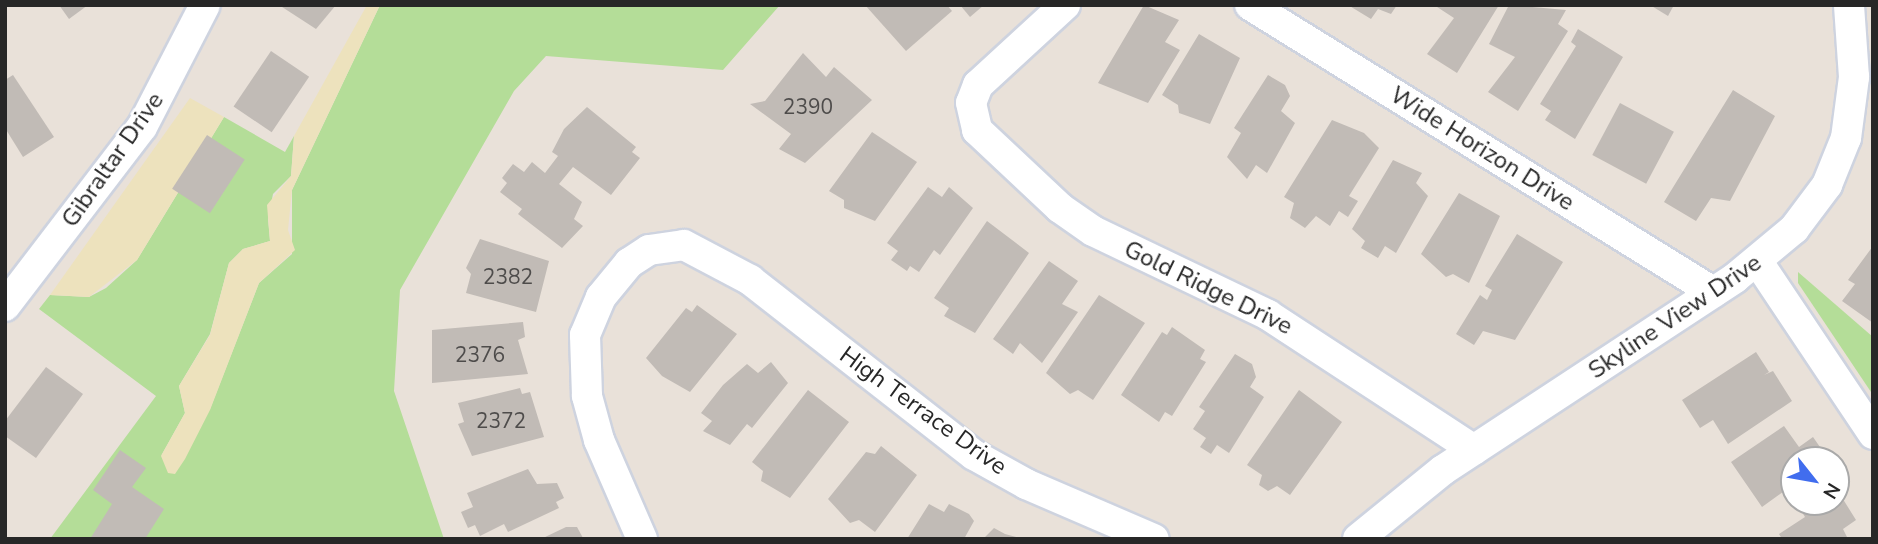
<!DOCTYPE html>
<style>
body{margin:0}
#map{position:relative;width:1878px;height:544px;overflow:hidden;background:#e9e1d9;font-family:"Nunito Sans",sans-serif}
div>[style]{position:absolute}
.green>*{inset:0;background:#b4dd98}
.sand>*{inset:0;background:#ede2bd}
.building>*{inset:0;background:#c1bbb6;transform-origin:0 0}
.roads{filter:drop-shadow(2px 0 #ced3df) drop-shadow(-2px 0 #ced3df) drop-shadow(0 2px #ced3df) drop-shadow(0 -2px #ced3df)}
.minor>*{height:30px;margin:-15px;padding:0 15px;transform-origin:15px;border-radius:15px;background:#fff}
span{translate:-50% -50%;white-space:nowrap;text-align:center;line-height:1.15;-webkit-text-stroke:5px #fff;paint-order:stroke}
.number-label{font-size:21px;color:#4e4c4b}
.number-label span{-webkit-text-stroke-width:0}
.street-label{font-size:24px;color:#272727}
.frame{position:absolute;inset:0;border:7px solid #272727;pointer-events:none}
.north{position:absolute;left:1780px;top:446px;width:70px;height:70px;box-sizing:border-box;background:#fff;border:2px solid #a9a9a9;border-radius:50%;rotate:121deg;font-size:19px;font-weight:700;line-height:28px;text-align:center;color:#272727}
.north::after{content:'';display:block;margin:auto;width:24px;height:32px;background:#416dee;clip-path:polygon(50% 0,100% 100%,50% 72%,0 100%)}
</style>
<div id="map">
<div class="green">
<div style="clip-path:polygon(380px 5px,780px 5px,723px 70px,546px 56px,514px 91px,400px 290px,394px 391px,444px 539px,50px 539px,156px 396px,39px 309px,50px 295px,89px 297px,106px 288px,137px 260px,224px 117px,285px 152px,294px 136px,291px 176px,273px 194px,268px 219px,270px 241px,243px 249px,229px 263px,210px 334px,179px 386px,185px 413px,161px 456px,210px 409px,259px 283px,292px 254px,292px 190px)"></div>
<div style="clip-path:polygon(1798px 272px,1873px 337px,1873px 395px,1798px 283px)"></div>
</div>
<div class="sand">
<div style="clip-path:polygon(367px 5px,380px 5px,292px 190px,288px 230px,295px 250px,259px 283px,210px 410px,185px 459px,175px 474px,168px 473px,161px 456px,185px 413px,179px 386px,210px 335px,229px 263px,243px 249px,270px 241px,267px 205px,291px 176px,294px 136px)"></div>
<div style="clip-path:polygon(190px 98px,224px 117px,137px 260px,89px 297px,50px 295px)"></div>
</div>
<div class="building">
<div style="clip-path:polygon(59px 5px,88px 5px,69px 19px)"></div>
<div style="clip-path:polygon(279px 5px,336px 5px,316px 29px)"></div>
<div style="clip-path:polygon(865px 5px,947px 5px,952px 11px,906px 51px)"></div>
<div style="clip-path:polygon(960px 5px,984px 5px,970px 17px)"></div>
<div style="clip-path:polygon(1144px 5px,1179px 20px,1165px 42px,1180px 50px,1148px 103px,1098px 83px)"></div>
<div style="clip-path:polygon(1348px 5px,1397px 5px,1391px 14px,1378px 9px,1371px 19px)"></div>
<div style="clip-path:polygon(1434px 5px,1499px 5px,1457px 73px,1427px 54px,1454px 18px)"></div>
<div style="clip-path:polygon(1509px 5px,1566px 10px,1558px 24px,1568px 31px,1518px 111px,1488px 92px,1515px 57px,1489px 44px)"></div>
<div style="clip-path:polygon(1650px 5px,1674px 5px,1668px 16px)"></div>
<div style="clip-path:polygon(1578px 29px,1623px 57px,1575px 139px,1545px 120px,1551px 111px,1540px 104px,1576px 46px,1571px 42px)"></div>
<div style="clip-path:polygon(1199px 34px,1240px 58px,1210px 124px,1179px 113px,1178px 105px,1162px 95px)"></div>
<div style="left:271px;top:51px;width:46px;height:67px;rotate:34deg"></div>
<div style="clip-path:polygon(803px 53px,826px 77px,834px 67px,872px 100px,805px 163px,779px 149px,791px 134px,750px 104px,765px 101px)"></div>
<div style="clip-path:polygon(13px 75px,54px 137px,23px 157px,5px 128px,5px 80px)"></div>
<div style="clip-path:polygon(1268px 75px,1285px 85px,1290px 96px,1281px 111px,1295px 123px,1267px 173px,1256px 165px,1247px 179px,1227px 157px,1241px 133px,1234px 128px)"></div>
<div style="clip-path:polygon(1733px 90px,1775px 116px,1730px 201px,1711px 198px,1696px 221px,1664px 202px)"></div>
<div style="left:1620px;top:103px;width:61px;height:59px;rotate:28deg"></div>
<div style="clip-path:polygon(587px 107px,636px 147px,632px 152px,640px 158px,611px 195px,573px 167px,559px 184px,582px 202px,574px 219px,583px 226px,562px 248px,518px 214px,522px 209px,500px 192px,507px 183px,502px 178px,513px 164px,524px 172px,532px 162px,545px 173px,558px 156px,552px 152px,564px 129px)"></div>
<div style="clip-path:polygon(1332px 120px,1364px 133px,1379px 148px,1349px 196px,1358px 201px,1348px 217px,1339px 211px,1330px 226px,1316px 216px,1305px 228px,1290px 218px,1294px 203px,1284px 197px)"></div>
<div style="clip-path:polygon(872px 132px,917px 162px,875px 221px,844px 208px,844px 200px,829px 191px)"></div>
<div style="left:207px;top:135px;width:45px;height:64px;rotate:33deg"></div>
<div style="clip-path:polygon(1393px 160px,1422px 173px,1416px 183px,1428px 196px,1396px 253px,1385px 246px,1378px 258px,1361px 248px,1365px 241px,1352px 229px)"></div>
<div style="clip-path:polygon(928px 187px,942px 197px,949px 187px,973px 208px,940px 255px,934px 250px,919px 272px,910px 266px,907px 271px,891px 260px,898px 251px,887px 243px)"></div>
<div style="clip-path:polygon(1459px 193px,1500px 216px,1469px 283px,1453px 274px,1446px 277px,1421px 254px)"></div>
<div style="clip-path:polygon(987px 221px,1029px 253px,975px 333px,944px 316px,949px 308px,934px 298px)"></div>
<div style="clip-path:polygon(1517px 234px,1563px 262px,1515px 340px,1483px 331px,1474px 345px,1456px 334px,1480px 295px,1487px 300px,1492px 290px,1485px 286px)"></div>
<div style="clip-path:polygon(480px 239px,549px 261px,536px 312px,466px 293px,471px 274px,466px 268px)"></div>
<div style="clip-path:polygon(1873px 246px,1873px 323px,1842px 301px,1855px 284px,1848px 280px)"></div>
<div style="clip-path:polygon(1049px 261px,1078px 281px,1062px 304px,1078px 312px,1042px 363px,1020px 343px,1013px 354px,993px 339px)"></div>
<div style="clip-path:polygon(1099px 295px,1145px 323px,1093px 400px,1078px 390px,1070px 394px,1046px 373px)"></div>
<div style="clip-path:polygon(697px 305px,737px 334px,690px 392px,662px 376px,646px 358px,686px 308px,692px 312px)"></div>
<div style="clip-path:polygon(523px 322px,525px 337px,518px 340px,528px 374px,432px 383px,432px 330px)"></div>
<div style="clip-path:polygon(1172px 327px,1205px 350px,1200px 359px,1206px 362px,1172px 416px,1165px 412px,1159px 422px,1121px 395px,1162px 332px,1167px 335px)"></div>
<div style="clip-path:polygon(1756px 352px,1769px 372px,1764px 375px,1773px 371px,1792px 401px,1728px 444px,1713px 420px,1700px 428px,1682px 400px)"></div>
<div style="clip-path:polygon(1235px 354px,1252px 364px,1256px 377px,1250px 387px,1264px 397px,1229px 453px,1217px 445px,1211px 454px,1200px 447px,1206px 438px,1193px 429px,1205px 411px,1199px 407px)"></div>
<div style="clip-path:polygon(771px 362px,788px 383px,752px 428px,747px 424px,730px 445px,703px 431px,712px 421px,701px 413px,723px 385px,747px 364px,758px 373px)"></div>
<div style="clip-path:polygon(46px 367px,83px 394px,36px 458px,5px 436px,5px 421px)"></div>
<div style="clip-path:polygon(520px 388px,522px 394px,530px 392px,544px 437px,472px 456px,458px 424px,464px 422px,458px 403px)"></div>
<div style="clip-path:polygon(808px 390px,849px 422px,790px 498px,761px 481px,763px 471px,752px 462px)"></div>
<div style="clip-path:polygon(1299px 390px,1342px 422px,1290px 495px,1277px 486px,1268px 491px,1259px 485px,1262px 475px,1247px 465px)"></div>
<div style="clip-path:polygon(1784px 426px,1799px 447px,1813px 437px,1829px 460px,1794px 460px,1794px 484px,1762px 507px,1731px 462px)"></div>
<div style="clip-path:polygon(881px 446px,917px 475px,875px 532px,859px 520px,850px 523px,828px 499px,866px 452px,875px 454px)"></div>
<div style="clip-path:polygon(120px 450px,146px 468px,132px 487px,164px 509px,145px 539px,90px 539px,112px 504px,93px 490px)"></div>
<div style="clip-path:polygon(528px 469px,537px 484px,557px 483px,564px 498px,556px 502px,559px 508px,508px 532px,504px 524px,480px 536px,475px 525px,468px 528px,461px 512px,473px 507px,467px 493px)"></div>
<div style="clip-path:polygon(1836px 488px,1856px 520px,1843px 529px,1848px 539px,1782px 539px,1779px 534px,1805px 517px,1797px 504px,1836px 502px)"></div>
<div style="clip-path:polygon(929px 504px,944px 512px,949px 504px,969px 514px,974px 521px,964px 539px,907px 539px)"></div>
<div style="clip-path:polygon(566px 527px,577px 527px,583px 538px,541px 539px)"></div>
<div style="clip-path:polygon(994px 528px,1005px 534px,1023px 539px,983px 539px)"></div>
</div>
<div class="roads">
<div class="minor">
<div style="left:1065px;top:5px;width:118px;rotate:137.4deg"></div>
<div style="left:978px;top:85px;width:19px;rotate:111deg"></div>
<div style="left:971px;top:103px;width:28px;rotate:77deg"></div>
<div style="left:977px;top:130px;width:114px;rotate:43.2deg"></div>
<div style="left:1060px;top:208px;width:40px;rotate:34.9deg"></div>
<div style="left:1093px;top:231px;width:194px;rotate:25.6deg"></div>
<div style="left:1268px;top:315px;width:246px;rotate:33.2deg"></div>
<div style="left:1250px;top:5px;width:545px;rotate:31.79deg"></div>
<div style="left:1758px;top:262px;width:207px;rotate:56.2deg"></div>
<div style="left:5px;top:306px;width:225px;rotate:-52.6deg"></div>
<div style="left:142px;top:127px;width:137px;rotate:-62.7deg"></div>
<div style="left:642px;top:539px;width:108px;rotate:-113.5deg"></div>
<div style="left:599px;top:440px;width:46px;rotate:-105.3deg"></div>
<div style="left:587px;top:396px;width:61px;rotate:-91.9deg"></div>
<div style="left:585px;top:335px;width:41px;rotate:-67.2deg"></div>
<div style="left:601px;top:297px;width:44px;rotate:-50.5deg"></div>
<div style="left:629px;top:263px;width:24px;rotate:-33deg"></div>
<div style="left:649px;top:250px;width:35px;rotate:-8deg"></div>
<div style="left:684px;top:245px;width:75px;rotate:27.9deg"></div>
<div style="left:750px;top:280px;width:284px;rotate:38deg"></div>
<div style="left:974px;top:455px;width:60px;rotate:29.1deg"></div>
<div style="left:1026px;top:484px;width:139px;rotate:23.3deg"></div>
<div style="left:1358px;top:539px;width:109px;rotate:-39.1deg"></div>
<div style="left:1443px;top:470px;width:349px;rotate:-33.3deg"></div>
<div style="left:1735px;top:278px;width:77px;rotate:-39.7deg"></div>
<div style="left:1794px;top:229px;width:55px;rotate:-53.1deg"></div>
<div style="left:1827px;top:185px;width:51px;rotate:-68deg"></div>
<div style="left:1846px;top:138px;width:62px;rotate:-82.5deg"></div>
<div style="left:1854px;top:77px;width:72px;rotate:-94deg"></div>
</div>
</div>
<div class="number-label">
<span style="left:808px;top:107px">2390</span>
<span style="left:508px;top:277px">2382</span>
<span style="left:480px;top:355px">2376</span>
<span style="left:501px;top:421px">2372</span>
</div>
<div class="street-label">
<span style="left:1482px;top:149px;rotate:32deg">Wide Horizon Drive</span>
<span style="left:113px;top:160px;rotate:-55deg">Gibraltar Drive</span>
<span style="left:1208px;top:288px;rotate:26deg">Gold Ridge Drive</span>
<span style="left:1675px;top:317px;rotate:-34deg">Skyline View Drive</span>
<span style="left:923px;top:411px;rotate:36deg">High Terrace Drive</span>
</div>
<div class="frame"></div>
<div class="north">N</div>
</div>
